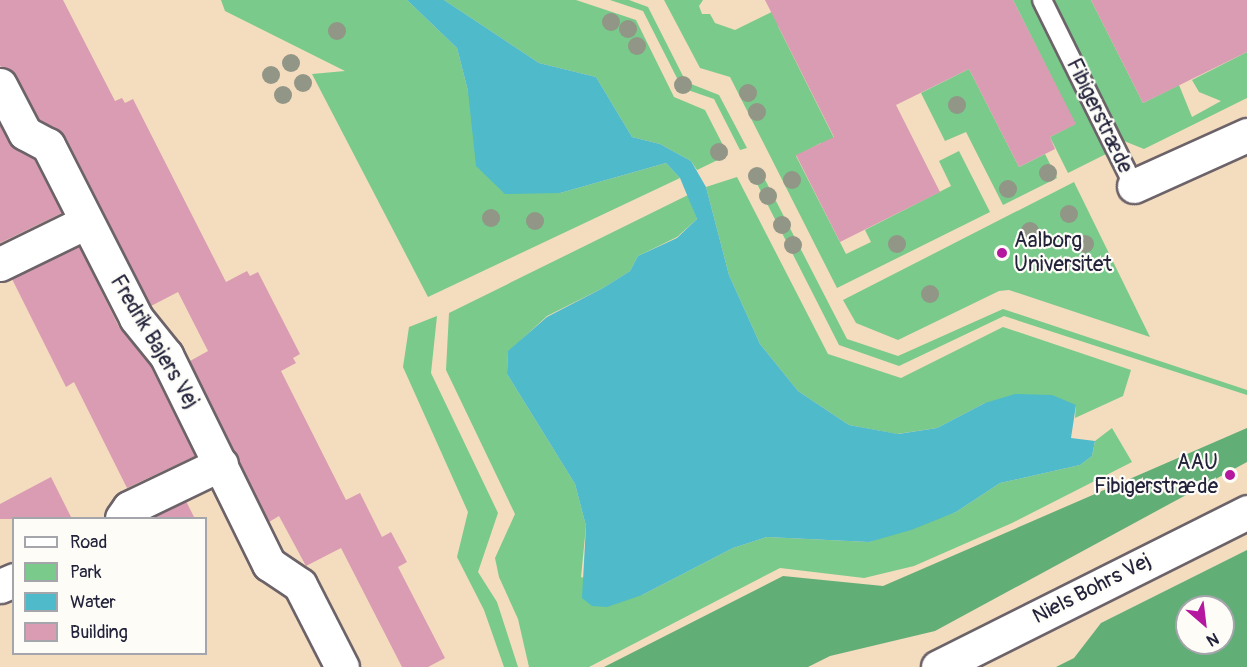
<!DOCTYPE html>
<meta charset="utf-8">
<style>
body{margin:0}
#map{position:relative;width:1247px;height:667px;overflow:hidden;background:#f4dcbf;font-family:Pangolin,sans-serif}
div>[style]{position:absolute}
.green>*{inset:0;background:#79ca8b}
.forest>*{inset:0;background:#62ae77}
.water>*{inset:0;background:#4ebaca}
.building>*{inset:0;background:#d99cb2}
.roads{filter:drop-shadow(2px 0 #6c6369) drop-shadow(-2px 0 #6c6369) drop-shadow(0 2px #6c6369) drop-shadow(0 -2px #6c6369)}
.service>*{height:18px;margin:-9px;padding:0 9px;transform-origin:9px;border-radius:9px;background:#fff}
.minor>*{height:33px;margin:-16.5px;padding:0 16.5px;transform-origin:16.5px;border-radius:16.5px;background:#fff}
.tertiary>*{height:33px;margin:-16.5px;padding:0 16.5px;transform-origin:16.5px;border-radius:16.5px;background:#fff}
.trees>*{width:18px;height:18px;margin:-9px;border-radius:50%;background:#919686}
.dots>*{width:16px;height:16px;translate:-50% -50%;box-sizing:border-box;border:3px solid #fdfcf7;border-radius:50%}
span{translate:-50% -50%;white-space:nowrap;text-align:center;line-height:1.15;-webkit-text-stroke:4.5px #fdfcf7;paint-order:stroke}
.street-label{font-size:21px;color:#22223b}
.poi-label{font-size:21px;color:#22223b}
.left{translate:0 -50%;text-align:left}
.right{translate:-100% -50%;text-align:right}
.legend{position:absolute;left:12px;top:517px;width:195px;height:138px;box-sizing:border-box;background:#fdfcf7;border:2px solid #a5a5ac;margin:0;padding:8px 10px;list-style:none;font-size:18px;color:#22223b}
.legend li{display:flex;align-items:center;gap:12px;height:30px}
.legend b{width:30px;border:2px solid #a5a5ac}
.north{position:absolute;left:1175px;top:595px;width:60px;height:60px;box-sizing:border-box;background:#fdfcf7;border:2px solid #a5a5ac;border-radius:50%;rotate:152deg;font-size:16px;font-weight:700;line-height:24px;text-align:center;color:#22223b}
.north::after{content:'';display:block;margin:auto;width:21px;height:27px;background:#b5179e;clip-path:polygon(50% 0,100% 100%,50% 72%,0 100%)}
</style>
<div id="map">
<div class="green">
<div style="clip-path:polygon(221px 0,407px 0,457px 48px,468px 91px,560px 193px,666px 163px,680px 178px,428px 297px,312px 74px,345px 71px,225px 11px)"></div>
<div style="clip-path:polygon(444px 0,576px 0,636px 20px,674px 97px,705px 110px,728px 155px,697px 170px,691px 161px,660px 144px,632px 137px,596px 77px,539px 63px)"></div>
<div style="clip-path:polygon(610px 0,629px 0,648px 7px,686px 82px,719px 95px,747px 148px,740px 150px,714px 99px,682px 88px,643px 11px)"></div>
<div style="clip-path:polygon(664px 0,703px 0,699px 6px,702px 14px,710px 14px,715px 23px,735px 30px,784px 6px,778px 26px,839px 148px,821px 143px,796px 156px,846px 254px,871px 242px,865px 230px,951px 186px,939px 161px,959px 151px,990px 212px,837px 288px,730px 77px,700px 68px)"></div>
<div style="clip-path:polygon(1013px 0,1035px 0,1112px 151px,1068px 173px,1050px 137px,1075px 124px)"></div>
<div style="clip-path:polygon(1051px 0,1091px 0,1143px 103px,1179px 85px,1192px 117px,1221px 101px,1199px 92px,1192px 80px,1247px 52px,1247px 98px,1144px 149px,1124px 141px)"></div>
<div style="clip-path:polygon(969px 69px,1019px 167px,1045px 154px,1057px 178px,1003px 205px,966px 132px,945px 141px,921px 93px)"></div>
<div style="clip-path:polygon(759px 168px,847px 339px,898px 356px,1003px 309px,1247px 390px,1247px 395px,1004px 316px,899px 366px,839px 345px,751px 172px)"></div>
<div style="clip-path:polygon(737px 177px,828px 354px,901px 378px,1003px 327px,1131px 370px,1123px 396px,1075px 418px,1076px 405px,985px 403px,937px 428px,897px 434px,849px 425px,798px 391px,760px 344px,729px 275px,706px 187px)"></div>
<div style="clip-path:polygon(1074px 182px,1150px 337px,1009px 290px,999px 291px,898px 340px,856px 323px,843px 300px)"></div>
<div style="clip-path:polygon(688px 195px,697px 219px,677px 237px,638px 256px,630px 271px,603px 288px,547px 316px,508px 352px,507px 374px,575px 484px,586px 526px,581px 577px,642px 595px,733px 548px,767px 537px,869px 542px,956px 512px,1000px 483px,1080px 465px,1092px 456px,1095px 441px,1112px 428px,1132px 462px,1012px 523px,914px 566px,864px 578px,780px 568px,589px 667px,529px 667px,518px 619px,499px 577px,495px 558px,515px 514px,446px 370px,449px 313px)"></div>
<div style="clip-path:polygon(437px 316px,431px 373px,498px 513px,478px 572px,497px 602px,518px 667px,504px 667px,484px 610px,457px 557px,468px 512px,403px 367px,409px 327px)"></div>
</div>
<div class="forest">
<div style="clip-path:polygon(1247px 428px,1247px 462px,935px 631px,830px 656px,808px 667px,604px 667px,783px 576px,883px 586px)"></div>
<div style="clip-path:polygon(evenodd,1247px 550px,1247px 667px,1056px 667px,1074px 658px,1101px 623px,1247px 550px,1187px 607px,1223px 607px,1223px 643px,1187px 643px,1187px 607px)"></div>
</div>
<div class="water">
<div style="clip-path:polygon(407px 0,444px 0,539px 63px,596px 77px,632px 137px,660px 144px,691px 161px,706px 187px,729px 275px,760px 344px,798px 391px,849px 425px,898px 434px,937px 428px,985px 403px,1015px 394px,1052px 395px,1076px 405px,1071px 438px,1095px 441px,1092px 456px,1080px 465px,1000px 483px,956px 512px,911px 530px,869px 542px,767px 537px,733px 548px,642px 595px,607px 607px,592px 606px,582px 598px,586px 526px,575px 484px,507px 374px,508px 351px,547px 317px,603px 288px,630px 271px,638px 256px,677px 238px,697px 219px,680px 178px,666px 163px,560px 193px,505px 194px,476px 166px,468px 91px,457px 48px)"></div>
</div>
<div class="building">
<div style="clip-path:polygon(0 0,63px 0,115px 101px,122px 98px,125px 103px,133px 99px,226px 282px,247px 271px,250px 276px,258px 272px,300px 354px,293px 358px,296px 363px,281px 371px,346px 500px,360px 493px,382px 537px,391px 532px,407px 562px,398px 567px,445px 658px,428px 667px,402px 667px,341px 548px,306px 566px,279px 516px,269px 522px,190px 361px,208px 351px,178px 292px,151px 306px,65px 136px,39px 119px,16px 76px,0 66px)"></div>
<div style="clip-path:polygon(765px 0,1013px 0,1076px 124px,1050px 137px,1055px 149px,1019px 167px,969px 69px,896px 105px,940px 192px,840px 242px,796px 155px,834px 137px)"></div>
<div style="clip-path:polygon(1091px 0,1247px 0,1247px 52px,1143px 103px)"></div>
<div style="clip-path:polygon(0 126px,16px 149px,34px 159px,62px 213px,0 243px)"></div>
<div style="clip-path:polygon(79px 246px,119px 327px,150px 365px,195px 456px,127px 488px,74px 382px,66px 387px,12px 279px)"></div>
<div style="clip-path:polygon(51px 477px,72px 519px,0 519px,0 504px)"></div>
<div style="clip-path:polygon(186px 501px,195px 519px,151px 519px)"></div>
</div>
<div class="roads">
<div class="service">
<div style="left:1042px;top:0;width:208px;rotate:63.7deg"></div>
</div>
<div class="minor">
<div style="left:0;top:85px;width:54px;rotate:62.5deg"></div>
<div style="left:25px;top:133px;width:26px;rotate:28deg"></div>
<div style="left:48px;top:145px;width:194px;rotate:63deg"></div>
<div style="left:136px;top:318px;width:48px;rotate:51deg"></div>
<div style="left:166px;top:355px;width:233px;rotate:63.8deg"></div>
<div style="left:269px;top:564px;width:37px;rotate:34deg"></div>
<div style="left:300px;top:585px;width:92px;rotate:62.9deg"></div>
<div style="left:1134px;top:186px;width:124px;rotate:-24.3deg"></div>
<div style="left:0;top:264px;width:96px;rotate:-26deg"></div>
<div style="left:122px;top:518px;width:12px;rotate:-55deg"></div>
<div style="left:129px;top:508px;width:102px;rotate:-25.6deg"></div>
<div style="left:0;top:586px;width:15px;rotate:-23deg"></div>
</div>
<div class="tertiary">
<div style="left:938px;top:667px;width:346px;rotate:-26.6deg"></div>
</div>
</div>
<div class="trees">
<div style="left:611px;top:22px"></div>
<div style="left:628px;top:29px"></div>
<div style="left:337px;top:31px"></div>
<div style="left:637px;top:46px"></div>
<div style="left:291px;top:63px"></div>
<div style="left:271px;top:75px"></div>
<div style="left:303px;top:83px"></div>
<div style="left:683px;top:85px"></div>
<div style="left:748px;top:93px"></div>
<div style="left:283px;top:95px"></div>
<div style="left:957px;top:105px"></div>
<div style="left:757px;top:112px"></div>
<div style="left:719px;top:152px"></div>
<div style="left:1048px;top:173px"></div>
<div style="left:757px;top:176px"></div>
<div style="left:792px;top:180px"></div>
<div style="left:1008px;top:189px"></div>
<div style="left:768px;top:196px"></div>
<div style="left:1069px;top:214px"></div>
<div style="left:491px;top:218px"></div>
<div style="left:535px;top:221px"></div>
<div style="left:782px;top:225px"></div>
<div style="left:1030px;top:231px"></div>
<div style="left:897px;top:244px"></div>
<div style="left:1085px;top:244px"></div>
<div style="left:793px;top:245px"></div>
<div style="left:930px;top:294px"></div>
</div>
<div class="dots">
<div style="left:1002px;top:253px;background:#b5179e"></div>
<div style="left:1230px;top:475px;background:#b5179e"></div>
</div>
<div class="street-label">
<span style="left:1099px;top:116px;rotate:64deg">Fibigerstræde</span>
<span style="left:154px;top:342px;rotate:59deg">Fredrik Bajers Vej</span>
<span style="left:1092px;top:589px;rotate:-27deg">Niels Bohrs Vej</span>
</div>
<div class="poi-label">
<span class="left" style="left:1014px;top:253px">Aalborg<br>Universitet</span>
<span class="right" style="left:1218px;top:475px">AAU<br>Fibigerstræde</span>
</div>
<ul class="legend">
<li><b style="height:8px;background:#fff"></b>Road</li>
<li><b style="height:16px;background:#79ca8b"></b>Park</li>
<li><b style="height:16px;background:#4ebaca"></b>Water</li>
<li><b style="height:16px;background:#d99cb2"></b>Building</li>
</ul>
<div class="north">N</div>
</div>
